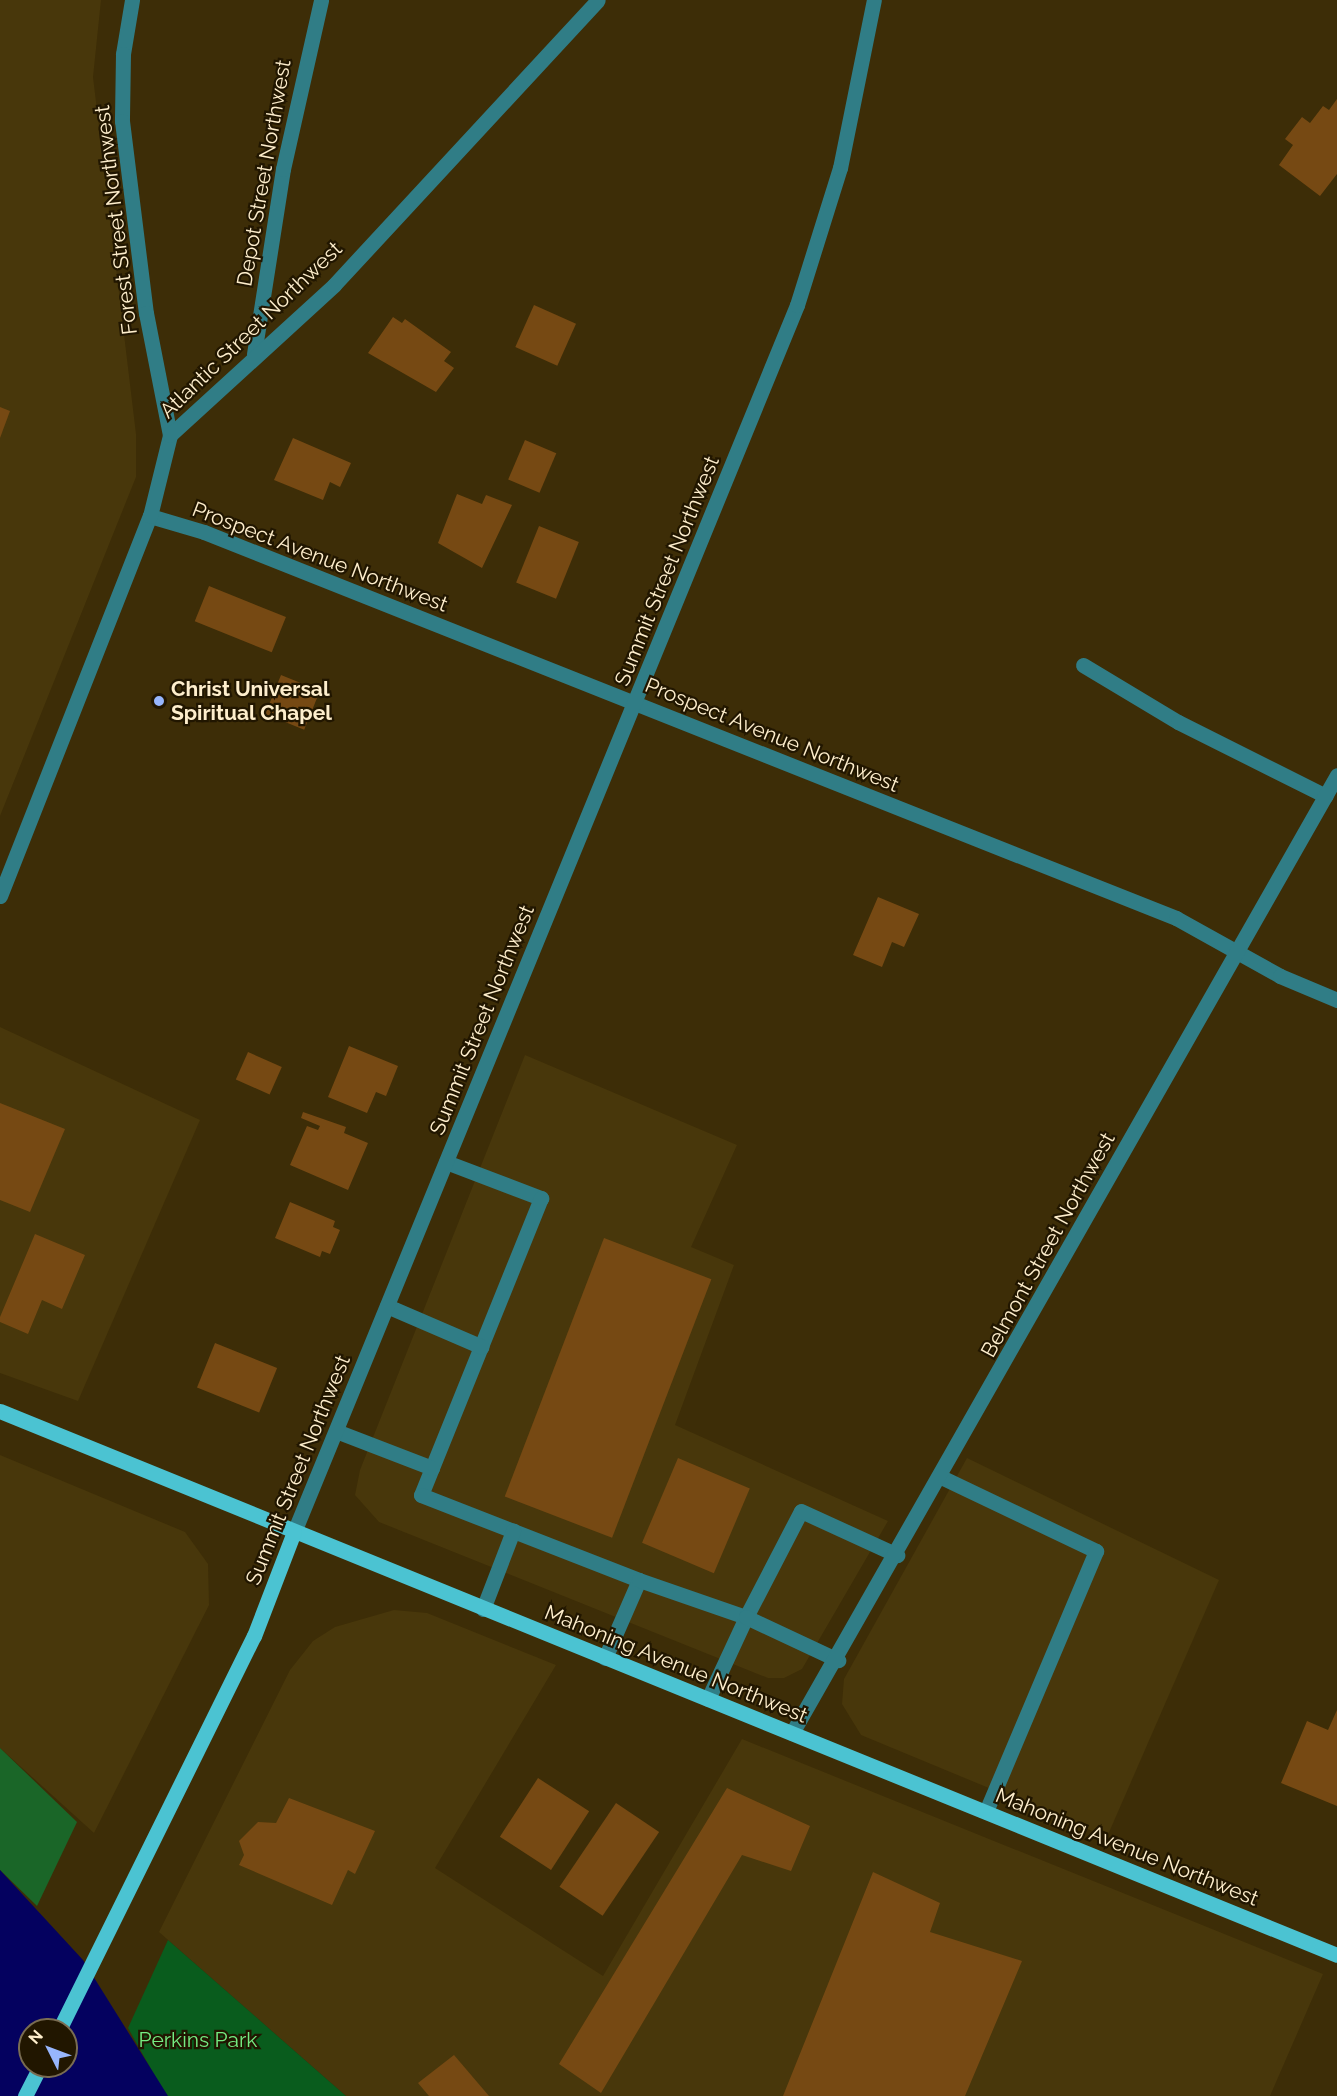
<!DOCTYPE html>
<style>
body{margin:0}
#map{position:relative;width:1337px;height:2096px;overflow:hidden;background:#3d2d07;font-family:Raleway,sans-serif}
div>[style]{position:absolute}
.built>*{inset:0;background:#48370b}
.green>*{inset:0;background:#095c1d}
.forest>*{inset:0;background:#1a6628}
.water>*{inset:0;background:#04015f}
.building>*{inset:0;background:#764913;transform-origin:0 0}
.minor>*{height:15px;margin:-7.5px;padding:0 7.5px;transform-origin:7.5px;border-radius:7.5px;background:#307d86}
.major>*{height:15px;margin:-7.5px;padding:0 7.5px;transform-origin:7.5px;border-radius:7.5px;background:#4bc3d2}
.dots>*{width:16px;height:16px;translate:-50% -50%;box-sizing:border-box;border:3px solid #211600;border-radius:50%}
span{translate:-50% -50%;white-space:nowrap;text-align:center;line-height:1.15;-webkit-text-stroke:4.5px #211600;paint-order:stroke}
.street-label{font-size:21px;color:#feeecc}
.poi-label{font-size:21px;color:#feeecc;font-weight:700}
.left{translate:0 -50%;text-align:left}
.park-label{font-size:21px;color:#74eb81}
.north{position:absolute;left:18px;top:2018px;width:60px;height:60px;box-sizing:border-box;background:#211600;border:2px solid #796c52;border-radius:50%;rotate:312deg;font-size:16px;font-weight:700;line-height:24px;text-align:center;color:#feeecc}
.north::after{content:'';display:block;margin:auto;width:21px;height:27px;background:#97b6fd;clip-path:polygon(50% 0,100% 100%,50% 72%,0 100%)}
</style>
<div id="map">
<div class="built">
<div style="clip-path:polygon(0 0,101px 0,93px 77px,136px 434px,136px 477px,0 816px)"></div>
<div style="clip-path:polygon(0 1027px,200px 1120px,78px 1401px,0 1373px)"></div>
<div style="clip-path:polygon(525px 1055px,737px 1145px,691px 1247px,734px 1265px,675px 1425px,888px 1521px,802px 1669px,784px 1678px,768px 1678px,379px 1522px,355px 1495px,360px 1470px)"></div>
<div style="clip-path:polygon(0 1455px,185px 1532px,208px 1564px,209px 1605px,94px 1833px,0 1748px)"></div>
<div style="clip-path:polygon(967px 1458px,1219px 1580px,1107px 1837px,861px 1735px,842px 1704px,844px 1679px)"></div>
<div style="clip-path:polygon(394px 1610px,427px 1613px,556px 1665px,435px 1868px,603px 1976px,742px 1739px,1323px 1974px,1270px 2096px,346px 2096px,159px 1932px,290px 1670px,313px 1641px,335px 1627px)"></div>
</div>
<div class="green">
<div style="clip-path:polygon(168px 1940px,346px 2096px,166px 2096px,128px 2028px)"></div>
</div>
<div class="forest">
<div style="clip-path:polygon(0 1748px,77px 1822px,37px 1906px,0 1870px)"></div>
</div>
<div class="water">
<div style="clip-path:polygon(evenodd,0 1870px,83px 1960px,168px 2096px,0 2096px,0 1870px,30px 2030px,66px 2030px,66px 2066px,30px 2066px,30px 2030px)"></div>
</div>
<div class="building">
<div style="clip-path:polygon(1337px 99px,1337px 174px,1320px 196px,1279px 165px,1293px 145px,1285px 139px,1302px 117px,1310px 123px,1323px 106px,1329px 110px)"></div>
<div style="left:534px;top:305px;width:46px;height:46px;rotate:24deg"></div>
<div style="clip-path:polygon(393px 317px,402px 323px,405px 319px,451px 352px,444px 361px,454px 368px,436px 392px,368px 353px)"></div>
<div style="clip-path:polygon(0 407px,10px 411px,0 438px)"></div>
<div style="clip-path:polygon(293px 438px,351px 463px,340px 487px,330px 482px,323px 500px,274px 480px)"></div>
<div style="left:525px;top:440px;width:34px;height:43px;rotate:23deg"></div>
<div style="clip-path:polygon(457px 494px,482px 504px,486px 495px,512px 505px,482px 568px,438px 543px)"></div>
<div style="left:539px;top:526px;width:43px;height:61px;rotate:22deg"></div>
<div style="left:209px;top:586px;width:83px;height:38px;rotate:22deg"></div>
<div style="left:281px;top:675px;width:42px;height:42px;rotate:22deg"></div>
<div style="clip-path:polygon(878px 897px,919px 914px,904px 947px,892px 942px,882px 967px,853px 955px)"></div>
<div style="clip-path:polygon(349px 1046px,398px 1066px,386px 1096px,376px 1092px,367px 1113px,328px 1097px)"></div>
<div style="left:248px;top:1052px;width:37px;height:30px;rotate:24deg"></div>
<div style="clip-path:polygon(0 1103px,65px 1129px,30px 1212px,0 1200px)"></div>
<div style="clip-path:polygon(303px 1112px,346px 1127px,344px 1133px,368px 1143px,348px 1190px,290px 1165px,307px 1126px,318px 1130px,320px 1126px,301px 1118px)"></div>
<div style="clip-path:polygon(290px 1202px,335px 1221px,333px 1227px,340px 1230px,330px 1254px,322px 1251px,320px 1257px,275px 1238px)"></div>
<div style="clip-path:polygon(35px 1234px,85px 1255px,62px 1309px,42px 1300px,28px 1334px,0 1322px,0 1317px)"></div>
<div style="left:604px;top:1238px;width:115px;height:277px;rotate:21deg"></div>
<div style="left:215px;top:1343px;width:67px;height:48px;rotate:22deg"></div>
<div style="left:678px;top:1458px;width:78px;height:92px;rotate:23deg"></div>
<div style="clip-path:polygon(1337px 1710px,1337px 1806px,1281px 1783px,1307px 1721px,1328px 1730px)"></div>
<div style="left:538px;top:1778px;width:61px;height:70px;rotate:33deg"></div>
<div style="clip-path:polygon(727px 1788px,810px 1826px,791px 1871px,742px 1855px,601px 2093px,559px 2064px)"></div>
<div style="clip-path:polygon(289px 1798px,375px 1831px,355px 1874px,348px 1870px,332px 1905px,239px 1865px,244px 1855px,239px 1841px,258px 1822px,276px 1823px)"></div>
<div style="left:616px;top:1803px;width:52px;height:101px;rotate:34deg"></div>
<div style="clip-path:polygon(873px 1872px,940px 1903px,930px 1932px,1022px 1961px,965px 2096px,783px 2096px)"></div>
<div style="clip-path:polygon(454px 2055px,489px 2096px,429px 2096px,418px 2083px)"></div>
</div>
<div class="minor">
<div style="left:132px;top:0;width:55px;rotate:99.5deg"></div>
<div style="left:123px;top:54px;width:67px;rotate:90.9deg"></div>
<div style="left:122px;top:121px;width:193px;rotate:82.9deg"></div>
<div style="left:146px;top:313px;width:124px;rotate:78.9deg"></div>
<div style="left:254px;top:354px;width:187px;rotate:-81.1deg"></div>
<div style="left:283px;top:169px;width:173px;rotate:-77.3deg"></div>
<div style="left:150px;top:516px;width:56px;rotate:16.5deg"></div>
<div style="left:204px;top:532px;width:1046px;rotate:21.66deg"></div>
<div style="left:1176px;top:918px;width:119px;rotate:29.1deg"></div>
<div style="left:1280px;top:976px;width:62px;rotate:22.8deg"></div>
<div style="left:1083px;top:665px;width:111px;rotate:31deg"></div>
<div style="left:1178px;top:722px;width:165px;rotate:26.6deg"></div>
<div style="left:0;top:896px;width:409px;rotate:-68.5deg"></div>
<div style="left:150px;top:516px;width:83px;rotate:-76.1deg"></div>
<div style="left:170px;top:435px;width:222px;rotate:-42.4deg"></div>
<div style="left:334px;top:285px;width:388px;rotate:-47.2deg"></div>
<div style="left:446px;top:1162px;width:102px;rotate:20.8deg"></div>
<div style="left:541px;top:1198px;width:320px;rotate:112deg"></div>
<div style="left:421px;top:1495px;width:234px;rotate:21.3deg"></div>
<div style="left:639px;top:1580px;width:85px;rotate:113.6deg"></div>
<div style="left:387px;top:1306px;width:103px;rotate:23.3deg"></div>
<div style="left:336px;top:1431px;width:103px;rotate:21.1deg"></div>
<div style="left:941px;top:1477px;width:172px;rotate:25.5deg"></div>
<div style="left:1096px;top:1551px;width:283px;rotate:112.9deg"></div>
<div style="left:294px;top:1532px;width:1326px;rotate:-67.71deg"></div>
<div style="left:797px;top:305px;width:144px;rotate:-72.6deg"></div>
<div style="left:840px;top:168px;width:171px;rotate:-78.6deg"></div>
<div style="left:639px;top:1580px;width:113px;rotate:19.1deg"></div>
<div style="left:746px;top:1617px;width:119px;rotate:-62.6deg"></div>
<div style="left:801px;top:1511px;width:106px;rotate:24.6deg"></div>
<div style="left:483px;top:1609px;width:84px;rotate:-69deg"></div>
<div style="left:708px;top:1699px;width:90px;rotate:-65.1deg"></div>
<div style="left:746px;top:1617px;width:102px;rotate:25.1deg"></div>
<div style="left:792px;top:1733px;width:1102px;rotate:-60.36deg"></div>
</div>
<div class="major">
<div style="left:0;top:1411px;width:1443px;rotate:22.14deg"></div>
<div style="left:59px;top:2030px;width:440px;rotate:-63.7deg"></div>
<div style="left:254px;top:1636px;width:111px;rotate:-69deg"></div>
<div style="left:25px;top:2096px;width:34px;rotate:-63deg"></div>
</div>
<div class="dots">
<div style="left:159px;top:701px;background:#97b6fd"></div>
</div>
<div class="street-label">
<span style="left:264px;top:173px;rotate:-80deg">Depot Street Northwest</span>
<span style="left:116px;top:220px;rotate:-97deg">Forest Street Northwest</span>
<span style="left:251px;top:330px;rotate:-44deg">Atlantic Street Northwest</span>
<span style="left:320px;top:557px;rotate:21deg">Prospect Avenue Northwest</span>
<span style="left:667px;top:571px;rotate:-68deg">Summit Street Northwest</span>
<span style="left:772px;top:735px;rotate:22deg">Prospect Avenue Northwest</span>
<span style="left:482px;top:1020px;rotate:-68deg">Summit Street Northwest</span>
<span style="left:1048px;top:1245px;rotate:-61deg">Belmont Street Northwest</span>
<span style="left:298px;top:1470px;rotate:-68deg">Summit Street Northwest</span>
<span style="left:676px;top:1664px;rotate:22deg">Mahoning Avenue Northwest</span>
<span style="left:1127px;top:1847px;rotate:22deg">Mahoning Avenue Northwest</span>
</div>
<div class="poi-label">
<span class="left" style="left:171px;top:701px">Christ Universal<br>Spiritual Chapel</span>
</div>
<div class="park-label">
<span style="left:198px;top:2040px">Perkins Park</span>
</div>
<div class="north">N</div>
</div>
